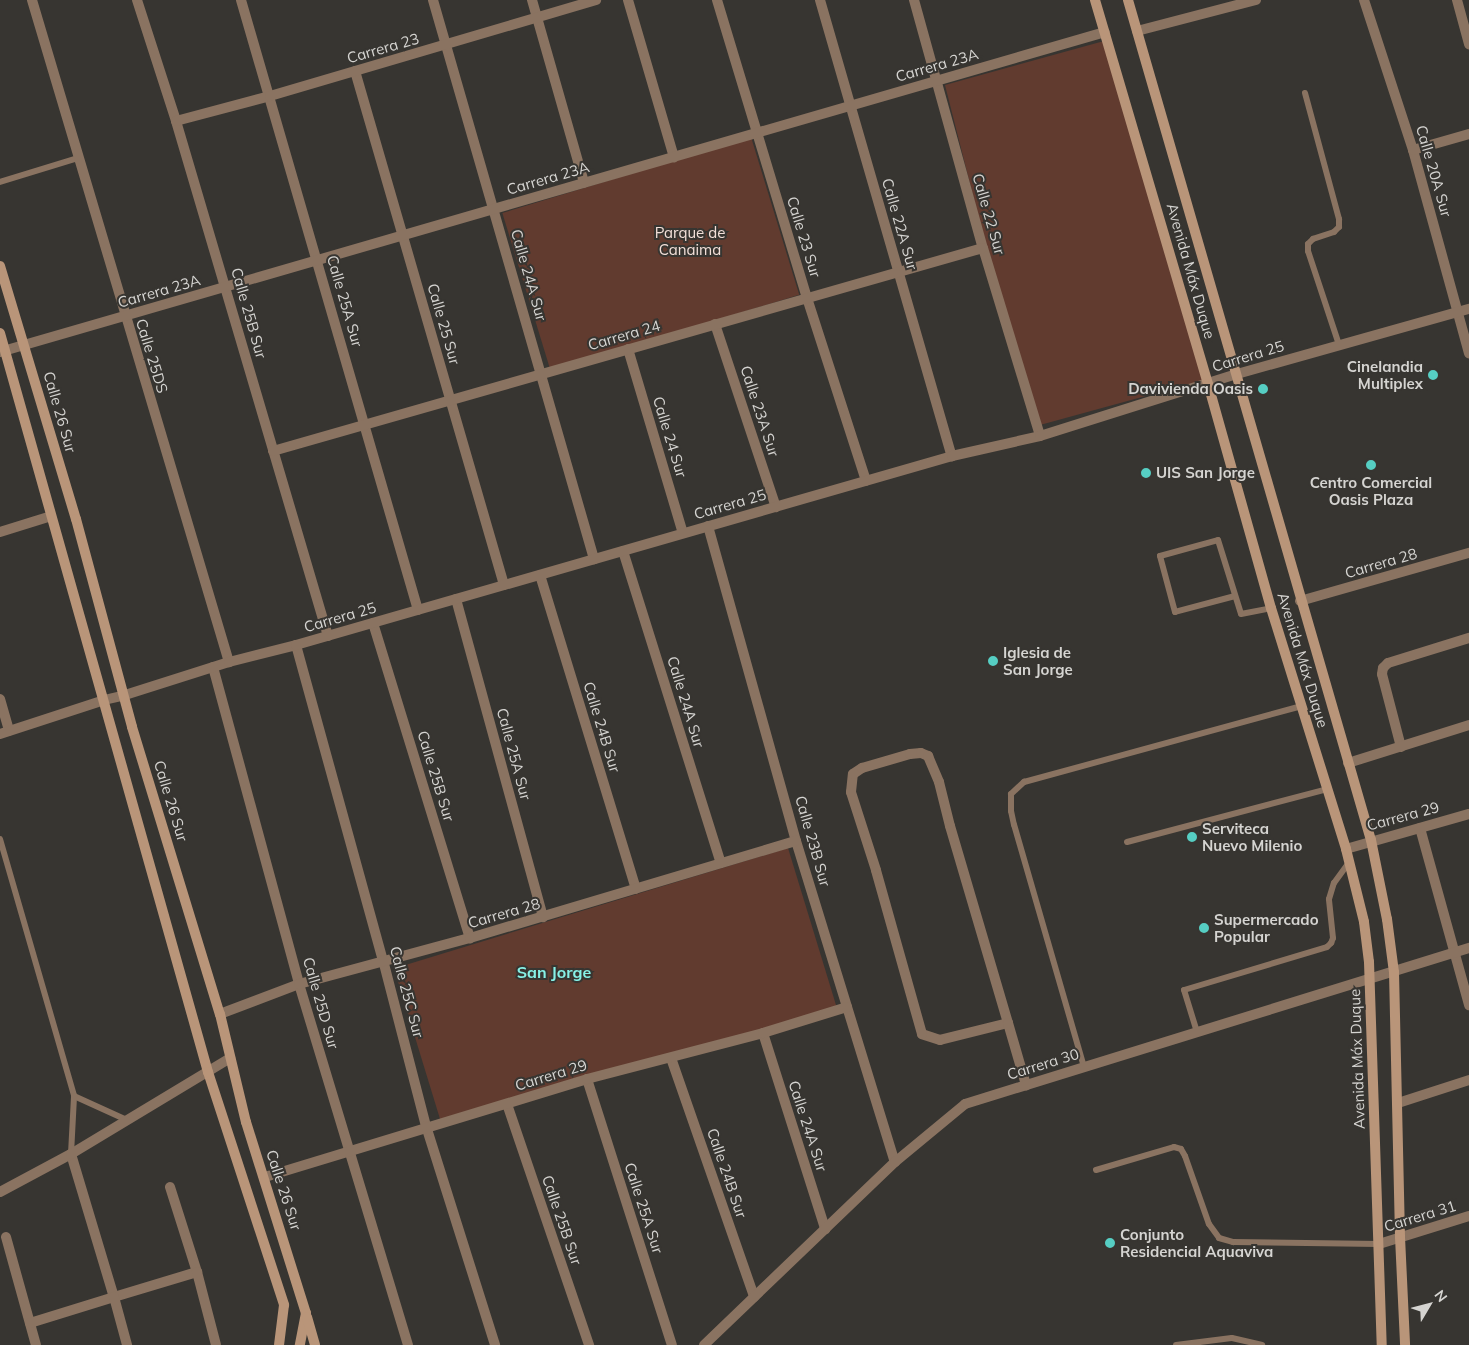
<!DOCTYPE html>
<meta charset="utf-8">
<style>
body{margin:0}
#map{position:relative;width:1469px;height:1345px;overflow:hidden;background:#373531;font-family:Mulish,sans-serif}
div>[style]{position:absolute}
.green>*{inset:0;background:#613b2f;transform-origin:0 0}
.lane>*{height:6px;margin:-3px;padding:0 3px;transform-origin:3px;border-radius:3px;background:#8a7361}
.street>*{height:10px;margin:-5px;padding:0 5px;transform-origin:5px;border-radius:5px;background:#8a7361}
.secondary>*{height:10px;margin:-5px;padding:0 5px;transform-origin:5px;border-radius:5px;background:#b99579}
.dots>*{width:14px;height:14px;translate:-50% -50%;box-sizing:border-box;border:2px solid #373531;border-radius:50%}
span{translate:-50% -50%;white-space:nowrap;text-align:center;line-height:1.15;-webkit-text-stroke:4px #373531;paint-order:stroke}
.street-label{font-size:15px;color:#d5d4d1}
.park-label{font-size:15px;color:#f2dfd8}
.poi-label{font-size:15px;color:#d5d4d1;font-weight:700}
.right{translate:-100% -50%;text-align:right}
.left{translate:0 -50%;text-align:left}
.neighbourhood-label{font-size:16px;color:#87f1e6;font-weight:700}
.north{position:absolute;left:1404px;top:1280px;width:50px;height:50px;-webkit-text-stroke:4px #373531;paint-order:stroke;rotate:53deg;font-size:14px;font-weight:700;line-height:20px;text-align:center;color:#d5d4d1}
.north::after{content:'';display:block;margin:auto;width:18px;height:22px;background:#d5d4d1;clip-path:polygon(50% 0,100% 100%,50% 72%,0 100%)}
</style>
<div id="map">
<div class="green">
<div style="clip-path:polygon(1104px 41px,1204px 380px,1040px 425px,984px 239px,945px 85px)"></div>
<div style="left:751px;top:137px;width:165px;height:260px;rotate:73deg"></div>
<div style="left:788px;top:848px;width:166px;height:412px;rotate:73deg"></div>
</div>
<div class="lane">
<div style="left:1305px;top:93px;width:131px;rotate:74.9deg"></div>
<div style="left:1339px;top:219px;width:8px;rotate:90deg"></div>
<div style="left:1339px;top:227px;width:7px;rotate:135deg"></div>
<div style="left:1334px;top:232px;width:22px;rotate:162deg"></div>
<div style="left:1313px;top:239px;width:7px;rotate:135deg"></div>
<div style="left:1308px;top:244px;width:7px;rotate:90deg"></div>
<div style="left:1308px;top:251px;width:99px;rotate:71.7deg"></div>
<div style="left:0;top:182px;width:82px;rotate:-17.1deg"></div>
<div style="left:1235px;top:596px;width:62px;rotate:165.1deg"></div>
<div style="left:1175px;top:612px;width:58px;rotate:-105deg"></div>
<div style="left:1160px;top:556px;width:60px;rotate:-15.4deg"></div>
<div style="left:1218px;top:540px;width:77px;rotate:72.7deg"></div>
<div style="left:1241px;top:614px;width:31px;rotate:-11deg"></div>
<div style="left:0;top:839px;width:267px;rotate:73.9deg"></div>
<div style="left:74px;top:1096px;width:58px;rotate:24.4deg"></div>
<div style="left:1127px;top:842px;width:208px;rotate:-14.8deg"></div>
<div style="left:1197px;top:1032px;width:44px;rotate:-107.2deg"></div>
<div style="left:1184px;top:990px;width:149px;rotate:-16.7deg"></div>
<div style="left:1327px;top:947px;width:6px;rotate:-45deg"></div>
<div style="left:1331px;top:943px;width:5px;rotate:-68deg"></div>
<div style="left:1333px;top:938px;width:39px;rotate:-96deg"></div>
<div style="left:1329px;top:899px;width:17px;rotate:-73deg"></div>
<div style="left:1334px;top:883px;width:26px;rotate:-54deg"></div>
<div style="left:1084px;top:1067px;width:252px;rotate:-106.1deg"></div>
<div style="left:1014px;top:825px;width:14px;rotate:-102deg"></div>
<div style="left:1011px;top:811px;width:17px;rotate:-90deg"></div>
<div style="left:1011px;top:794px;width:18px;rotate:-43deg"></div>
<div style="left:1024px;top:782px;width:288px;rotate:-15.3deg"></div>
<div style="left:71px;top:1154px;width:58px;rotate:-87deg"></div>
<div style="left:1096px;top:1170px;width:81px;rotate:-16.4deg"></div>
<div style="left:1174px;top:1147px;width:7px;rotate:16deg"></div>
<div style="left:1181px;top:1149px;width:8px;rotate:60deg"></div>
<div style="left:1185px;top:1156px;width:72px;rotate:70.6deg"></div>
<div style="left:1209px;top:1224px;width:17px;rotate:54deg"></div>
<div style="left:1219px;top:1238px;width:15px;rotate:16deg"></div>
<div style="left:1233px;top:1242px;width:146px;rotate:0.8deg"></div>
<div style="left:1176px;top:1345px;width:56px;rotate:-7.1deg"></div>
<div style="left:1232px;top:1338px;width:31px;rotate:13deg"></div>
</div>
<div class="street">
<div style="left:32px;top:0;width:691px;rotate:73.43deg"></div>
<div style="left:137px;top:0;width:127px;rotate:72.1deg"></div>
<div style="left:176px;top:121px;width:537px;rotate:73.56deg"></div>
<div style="left:241px;top:0;width:635px;rotate:73.82deg"></div>
<div style="left:433px;top:0;width:582px;rotate:73.93deg"></div>
<div style="left:532px;top:0;width:190px;rotate:74.1deg"></div>
<div style="left:628px;top:0;width:164px;rotate:73.7deg"></div>
<div style="left:717px;top:0;width:311px;rotate:73.2deg"></div>
<div style="left:807px;top:298px;width:192px;rotate:72.1deg"></div>
<div style="left:820px;top:0;width:475px;rotate:73.9deg"></div>
<div style="left:914px;top:0;width:257px;rotate:74.5deg"></div>
<div style="left:983px;top:248px;width:196px;rotate:73.1deg"></div>
<div style="left:1364px;top:0;width:158px;rotate:71.9deg"></div>
<div style="left:1413px;top:150px;width:211px;rotate:74.6deg"></div>
<div style="left:1457px;top:0;width:46px;rotate:74.7deg"></div>
<div style="left:1137px;top:31px;width:123px;rotate:-14.6deg"></div>
<div style="left:355px;top:71px;width:535px;rotate:73.83deg"></div>
<div style="left:176px;top:121px;width:97px;rotate:-14.9deg"></div>
<div style="left:270px;top:96px;width:340px;rotate:-16.4deg"></div>
<div style="left:1413px;top:150px;width:58px;rotate:-15.9deg"></div>
<div style="left:715px;top:324px;width:193px;rotate:71.6deg"></div>
<div style="left:628px;top:349px;width:192px;rotate:73.4deg"></div>
<div style="left:0;top:352px;width:1150px;rotate:-16.15deg"></div>
<div style="left:273px;top:451px;width:738px;rotate:-15.96deg"></div>
<div style="left:708px;top:526px;width:327px;rotate:74.4deg"></div>
<div style="left:796px;top:841px;width:336px;rotate:72.9deg"></div>
<div style="left:0;top:532px;width:53px;rotate:-17.4deg"></div>
<div style="left:623px;top:551px;width:327px;rotate:72.6deg"></div>
<div style="left:540px;top:575px;width:328px;rotate:73deg"></div>
<div style="left:456px;top:599px;width:330px;rotate:74.7deg"></div>
<div style="left:1300px;top:601px;width:176px;rotate:-15.9deg"></div>
<div style="left:373px;top:623px;width:330px;rotate:72.9deg"></div>
<div style="left:296px;top:645px;width:327px;rotate:74.6deg"></div>
<div style="left:383px;top:960px;width:171px;rotate:75.5deg"></div>
<div style="left:426px;top:1126px;width:230px;rotate:72.5deg"></div>
<div style="left:213px;top:667px;width:328px;rotate:74.8deg"></div>
<div style="left:299px;top:984px;width:377px;rotate:73.2deg"></div>
<div style="left:0;top:699px;width:33px;rotate:74deg"></div>
<div style="left:0;top:734px;width:109px;rotate:-18.1deg"></div>
<div style="left:104px;top:700px;width:22px;rotate:-13deg"></div>
<div style="left:125px;top:695px;width:109px;rotate:-17.6deg"></div>
<div style="left:229px;top:662px;width:69px;rotate:-14.2deg"></div>
<div style="left:296px;top:645px;width:683px;rotate:-16.07deg"></div>
<div style="left:952px;top:456px;width:90px;rotate:-12.8deg"></div>
<div style="left:1040px;top:436px;width:207px;rotate:-17.5deg"></div>
<div style="left:1237px;top:374px;width:241px;rotate:-15.7deg"></div>
<div style="left:1401px;top:747px;width:75px;rotate:-104.6deg"></div>
<div style="left:1382px;top:674px;width:6px;rotate:-81deg"></div>
<div style="left:1383px;top:668px;width:7px;rotate:-45deg"></div>
<div style="left:1388px;top:663px;width:85px;rotate:-17.2deg"></div>
<div style="left:1348px;top:763px;width:127px;rotate:-17.4deg"></div>
<div style="left:1420px;top:828px;width:184px;rotate:74.5deg"></div>
<div style="left:1346px;top:849px;width:128px;rotate:-15.9deg"></div>
<div style="left:220px;top:1014px;width:85px;rotate:-20.8deg"></div>
<div style="left:299px;top:984px;width:177px;rotate:-15.1deg"></div>
<div style="left:470px;top:938px;width:340px;rotate:-16.6deg"></div>
<div style="left:1008px;top:1023px;width:70px;rotate:166deg"></div>
<div style="left:940px;top:1040px;width:19px;rotate:-162deg"></div>
<div style="left:922px;top:1034px;width:170px;rotate:-105.7deg"></div>
<div style="left:876px;top:870px;width:82px;rotate:-107.8deg"></div>
<div style="left:851px;top:792px;width:18px;rotate:-84deg"></div>
<div style="left:853px;top:774px;width:11px;rotate:-34deg"></div>
<div style="left:862px;top:768px;width:50px;rotate:-16.3deg"></div>
<div style="left:910px;top:754px;width:11px;rotate:-5deg"></div>
<div style="left:921px;top:753px;width:8px;rotate:23deg"></div>
<div style="left:928px;top:756px;width:28px;rotate:67deg"></div>
<div style="left:939px;top:782px;width:45px;rotate:76deg"></div>
<div style="left:950px;top:826px;width:205px;rotate:73.6deg"></div>
<div style="left:1008px;top:1023px;width:65px;rotate:73.8deg"></div>
<div style="left:763px;top:1033px;width:206px;rotate:72.4deg"></div>
<div style="left:671px;top:1058px;width:253px;rotate:70.8deg"></div>
<div style="left:587px;top:1079px;width:279px;rotate:72.3deg"></div>
<div style="left:1398px;top:1103px;width:75px;rotate:-17.9deg"></div>
<div style="left:507px;top:1104px;width:255px;rotate:71.2deg"></div>
<div style="left:71px;top:1154px;width:149px;rotate:73.3deg"></div>
<div style="left:114px;top:1297px;width:87px;rotate:-16.8deg"></div>
<div style="left:265px;top:1177px;width:337px;rotate:-16.9deg"></div>
<div style="left:587px;top:1079px;width:182px;rotate:-14.6deg"></div>
<div style="left:763px;top:1033px;width:88px;rotate:-17.2deg"></div>
<div style="left:170px;top:1187px;width:89px;rotate:72.4deg"></div>
<div style="left:197px;top:1272px;width:75px;rotate:75.4deg"></div>
<div style="left:0;top:1192px;width:81px;rotate:-28.2deg"></div>
<div style="left:71px;top:1154px;width:186px;rotate:-31.1deg"></div>
<div style="left:6px;top:1237px;width:112px;rotate:74.5deg"></div>
<div style="left:1379px;top:1244px;width:94px;rotate:-17.3deg"></div>
<div style="left:30px;top:1323px;width:88px;rotate:-17.2deg"></div>
<div style="left:114px;top:1297px;width:50px;rotate:74.8deg"></div>
<div style="left:704px;top:1345px;width:265px;rotate:-43.8deg"></div>
<div style="left:895px;top:1162px;width:91px;rotate:-39.6deg"></div>
<div style="left:965px;top:1104px;width:528px;rotate:-17.2deg"></div>
</div>
<div class="secondary">
<div style="left:1095px;top:0;width:400px;rotate:73.6deg"></div>
<div style="left:1208px;top:384px;width:233px;rotate:74.3deg"></div>
<div style="left:1271px;top:608px;width:252px;rotate:72.7deg"></div>
<div style="left:1346px;top:849px;width:75px;rotate:76.1deg"></div>
<div style="left:1364px;top:922px;width:40px;rotate:82.9deg"></div>
<div style="left:1369px;top:962px;width:383px;rotate:88.1deg"></div>
<div style="left:1128px;top:0;width:874px;rotate:73.87deg"></div>
<div style="left:1371px;top:840px;width:81px;rotate:78.6deg"></div>
<div style="left:1387px;top:919px;width:53px;rotate:82.5deg"></div>
<div style="left:1394px;top:972px;width:265px;rotate:88.7deg"></div>
<div style="left:1400px;top:1237px;width:108px;rotate:87.3deg"></div>
<div style="left:0;top:266px;width:264px;rotate:73.3deg"></div>
<div style="left:76px;top:519px;width:215px;rotate:74.9deg"></div>
<div style="left:132px;top:727px;width:300px;rotate:73deg"></div>
<div style="left:220px;top:1014px;width:111px;rotate:76.5deg"></div>
<div style="left:246px;top:1122px;width:200px;rotate:72.6deg"></div>
<div style="left:306px;top:1313px;width:33px;rotate:101deg"></div>
<div style="left:0;top:333px;width:768px;rotate:74.28deg"></div>
<div style="left:208px;top:1072px;width:245px;rotate:71.9deg"></div>
<div style="left:284px;top:1305px;width:40px;rotate:97.1deg"></div>
<div style="left:307px;top:1317px;width:29px;rotate:74deg"></div>
</div>
<div class="dots">
<div style="left:1433px;top:375px;background:#56cec3"></div>
<div style="left:1263px;top:389px;background:#56cec3"></div>
<div style="left:1371px;top:465px;background:#56cec3"></div>
<div style="left:1146px;top:473px;background:#56cec3"></div>
<div style="left:993px;top:661px;background:#56cec3"></div>
<div style="left:1192px;top:837px;background:#56cec3"></div>
<div style="left:1204px;top:928px;background:#56cec3"></div>
<div style="left:1110px;top:1243px;background:#56cec3"></div>
</div>
<div class="street-label">
<span style="left:383px;top:48px;rotate:-16deg">Carrera 23</span>
<span style="left:937px;top:65px;rotate:-16deg">Carrera 23A</span>
<span style="left:1434px;top:171px;rotate:74deg">Calle 20A Sur</span>
<span style="left:548px;top:178px;rotate:-16deg">Carrera 23A</span>
<span style="left:989px;top:214px;rotate:74deg">Calle 22 Sur</span>
<span style="left:900px;top:224px;rotate:74deg">Calle 22A Sur</span>
<span style="left:804px;top:237px;rotate:73deg">Calle 23 Sur</span>
<span style="left:1191px;top:271px;rotate:74deg">Avenida Máx Duque</span>
<span style="left:529px;top:275px;rotate:74deg">Calle 24A Sur</span>
<span style="left:159px;top:291px;rotate:-16deg">Carrera 23A</span>
<span style="left:345px;top:301px;rotate:74deg">Calle 25A Sur</span>
<span style="left:249px;top:313px;rotate:74deg">Calle 25B Sur</span>
<span style="left:444px;top:324px;rotate:74deg">Calle 25 Sur</span>
<span style="left:624px;top:335px;rotate:-16deg">Carrera 24</span>
<span style="left:152px;top:356px;rotate:73deg">Calle 25DS</span>
<span style="left:1248px;top:356px;rotate:-17deg">Carrera 25</span>
<span style="left:760px;top:411px;rotate:72deg">Calle 23A Sur</span>
<span style="left:60px;top:412px;rotate:74deg">Calle 26 Sur</span>
<span style="left:670px;top:437px;rotate:73deg">Calle 24 Sur</span>
<span style="left:730px;top:504px;rotate:-16deg">Carrera 25</span>
<span style="left:1381px;top:563px;rotate:-16deg">Carrera 28</span>
<span style="left:340px;top:617px;rotate:-16deg">Carrera 25</span>
<span style="left:1303px;top:660px;rotate:73deg">Avenida Máx Duque</span>
<span style="left:686px;top:702px;rotate:73deg">Calle 24A Sur</span>
<span style="left:602px;top:727px;rotate:73deg">Calle 24B Sur</span>
<span style="left:514px;top:754px;rotate:75deg">Calle 25A Sur</span>
<span style="left:436px;top:776px;rotate:73deg">Calle 25B Sur</span>
<span style="left:171px;top:801px;rotate:73deg">Calle 26 Sur</span>
<span style="left:1403px;top:816px;rotate:-15deg">Carrera 29</span>
<span style="left:813px;top:841px;rotate:74deg">Calle 23B Sur</span>
<span style="left:504px;top:913px;rotate:-16deg">Carrera 28</span>
<span style="left:407px;top:992px;rotate:75deg">Calle 25C Sur</span>
<span style="left:321px;top:1003px;rotate:74deg">Calle 25D Sur</span>
<span style="left:1357px;top:1059px;rotate:-92deg">Avenida Máx Duque</span>
<span style="left:1043px;top:1064px;rotate:-17deg">Carrera 30</span>
<span style="left:551px;top:1075px;rotate:-17deg">Carrera 29</span>
<span style="left:808px;top:1126px;rotate:72deg">Calle 24A Sur</span>
<span style="left:727px;top:1173px;rotate:71deg">Calle 24B Sur</span>
<span style="left:284px;top:1190px;rotate:72deg">Calle 26 Sur</span>
<span style="left:644px;top:1208px;rotate:72deg">Calle 25A Sur</span>
<span style="left:1420px;top:1216px;rotate:-17deg">Carrera 31</span>
<span style="left:562px;top:1220px;rotate:71deg">Calle 25B Sur</span>
</div>
<div class="park-label">
<span style="left:690px;top:241px">Parque de<br>Canaima</span>
</div>
<div class="poi-label">
<span class="right" style="left:1423px;top:375px">Cinelandia<br>Multiplex</span>
<span class="right" style="left:1253px;top:389px">Davivienda Oasis</span>
<span class="left" style="left:1156px;top:473px">UIS San Jorge</span>
<span style="left:1371px;top:491px">Centro Comercial<br>Oasis Plaza</span>
<span class="left" style="left:1003px;top:661px">Iglesia de<br>San Jorge</span>
<span class="left" style="left:1202px;top:837px">Serviteca<br>Nuevo Milenio</span>
<span class="left" style="left:1214px;top:928px">Supermercado<br>Popular</span>
<span class="left" style="left:1120px;top:1243px">Conjunto<br>Residencial Aquaviva</span>
</div>
<div class="neighbourhood-label">
<span style="left:554px;top:972px">San Jorge</span>
</div>
<div class="north">N</div>
</div>
